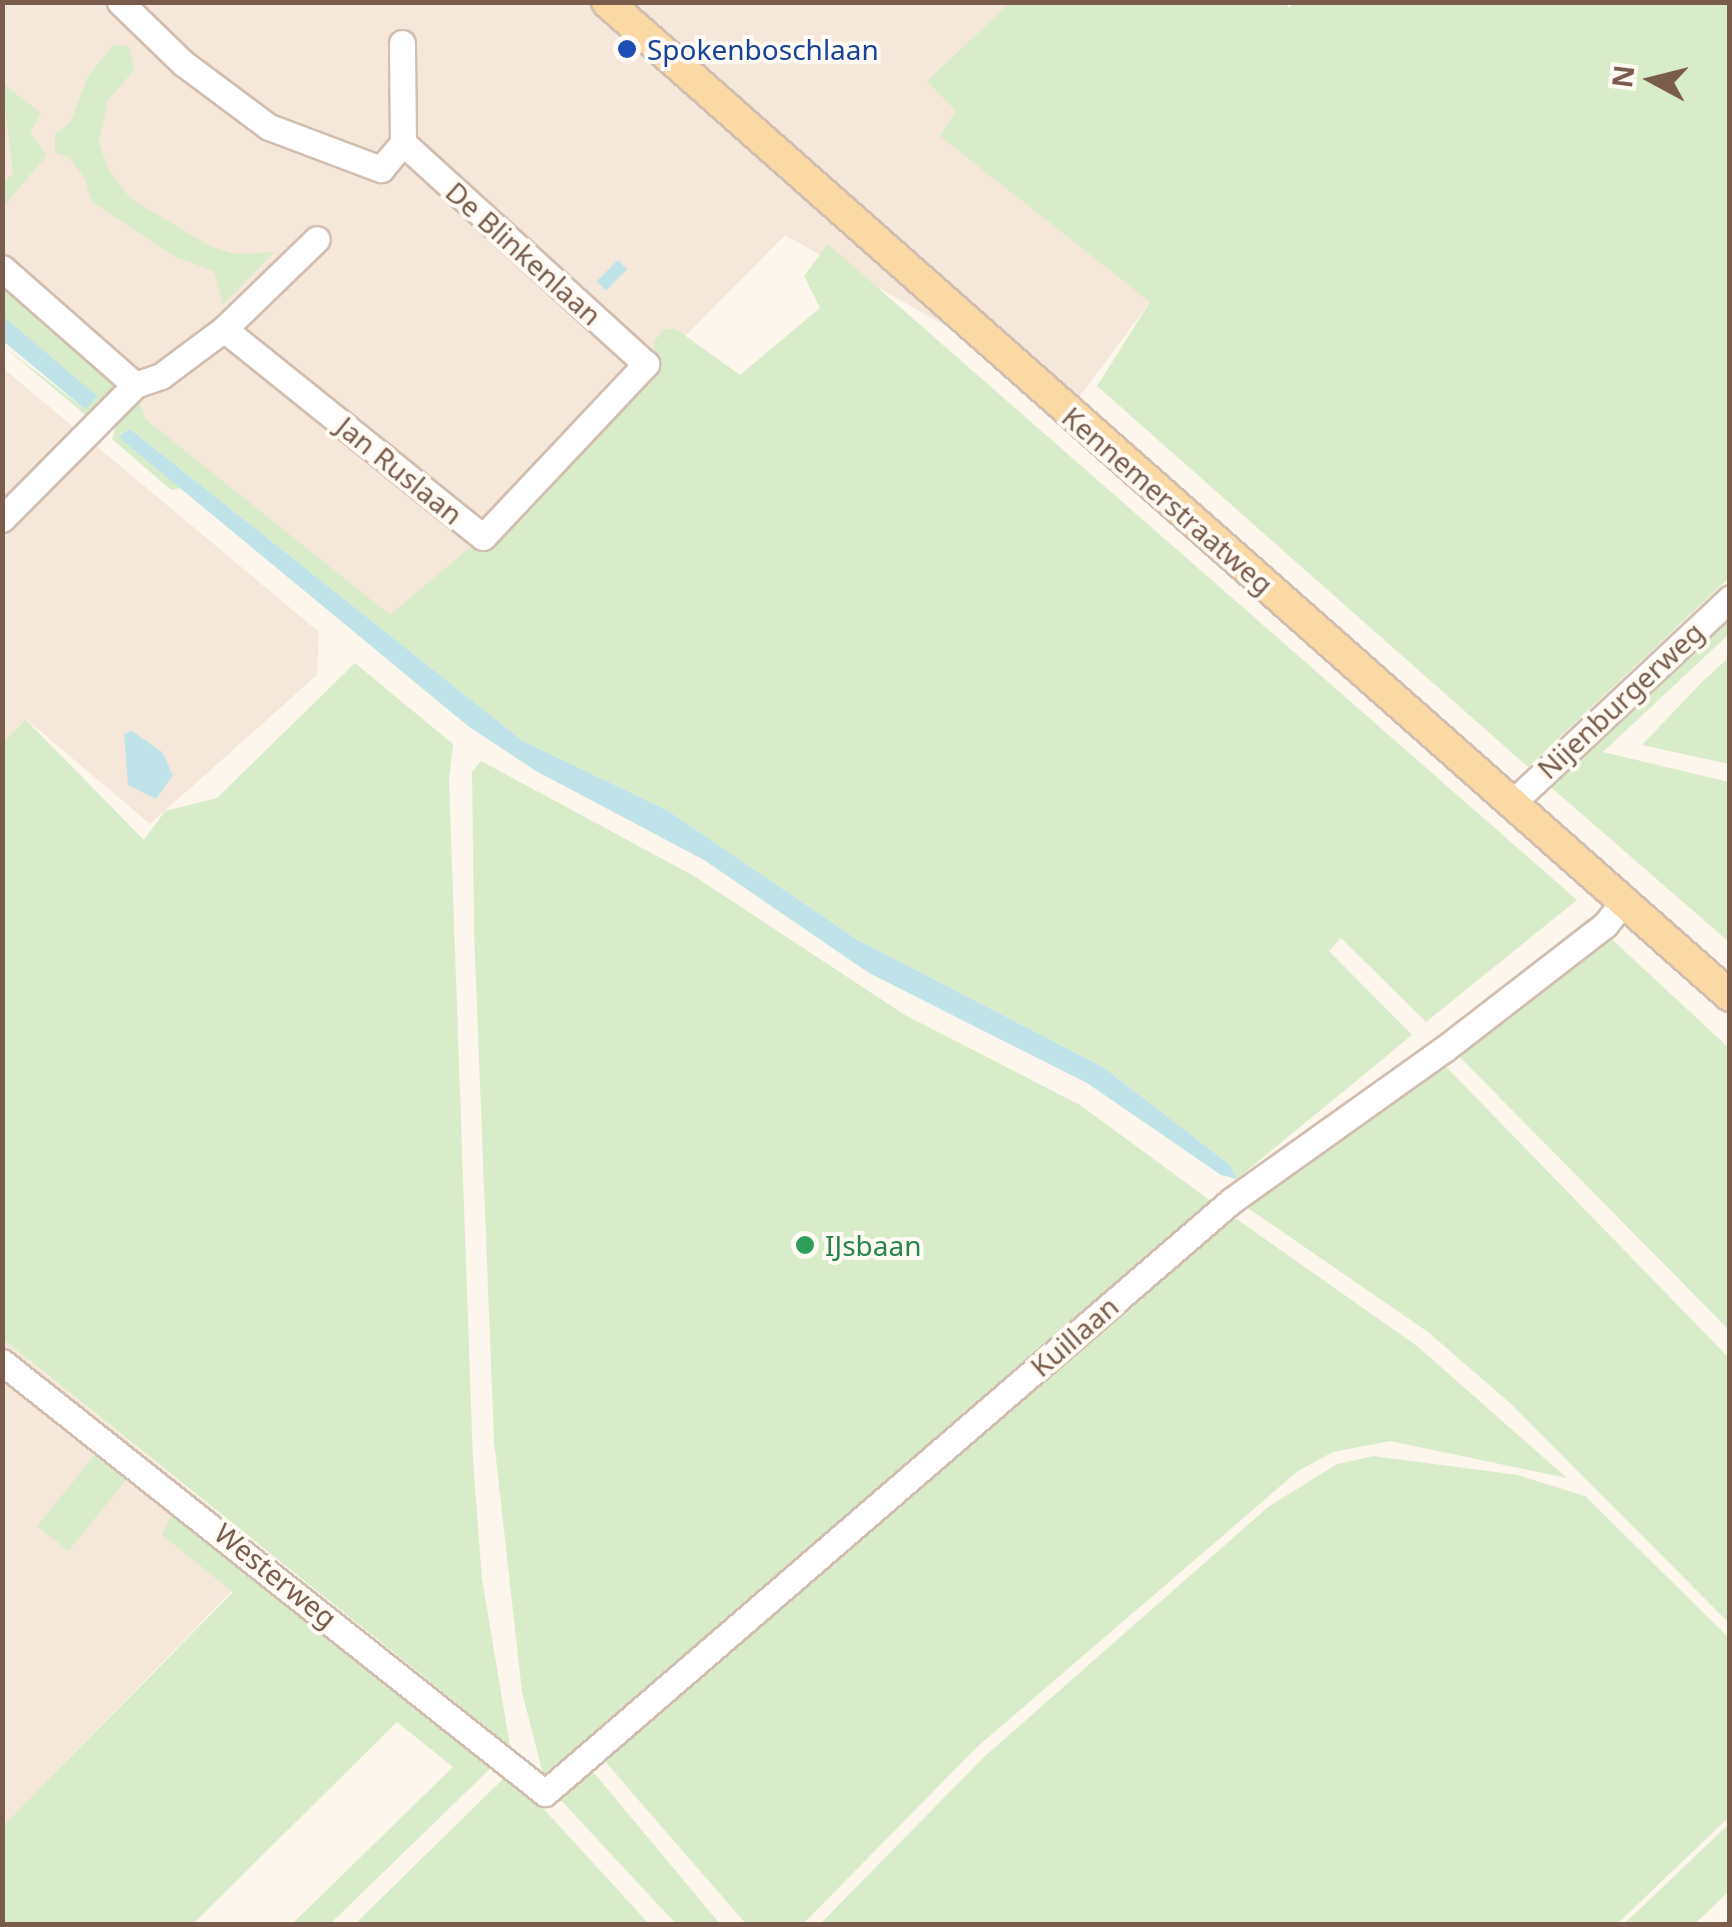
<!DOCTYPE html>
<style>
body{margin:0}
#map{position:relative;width:1732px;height:1927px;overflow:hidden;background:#fdf6ec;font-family:"Noto Sans",sans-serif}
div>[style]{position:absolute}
.residential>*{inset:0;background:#f5e8da}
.green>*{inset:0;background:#d8ecc9;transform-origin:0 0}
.water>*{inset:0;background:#bfe3e8;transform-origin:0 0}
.roads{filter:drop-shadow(2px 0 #d1beb0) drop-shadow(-2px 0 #d1beb0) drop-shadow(0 2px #d1beb0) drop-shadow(0 -2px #d1beb0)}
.minor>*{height:25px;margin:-12.5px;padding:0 12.5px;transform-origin:12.5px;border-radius:12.5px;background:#fff}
.major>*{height:30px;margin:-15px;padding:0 15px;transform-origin:15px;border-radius:15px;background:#fbd9a5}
.dots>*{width:28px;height:28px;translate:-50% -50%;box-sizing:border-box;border:5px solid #fffaf3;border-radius:50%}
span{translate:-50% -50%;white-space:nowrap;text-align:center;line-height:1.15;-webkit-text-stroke:8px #fffaf3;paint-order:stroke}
.transit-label{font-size:28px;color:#164399}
.left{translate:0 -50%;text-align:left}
.street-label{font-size:28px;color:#7a5c4d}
.leisure-label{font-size:28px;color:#27864d}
.frame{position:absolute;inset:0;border:5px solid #7a5c4d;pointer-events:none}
.north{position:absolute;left:1602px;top:30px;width:100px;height:100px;-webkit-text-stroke:8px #fffaf3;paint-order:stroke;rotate:277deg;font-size:28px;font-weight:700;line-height:40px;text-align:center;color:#7a5c4d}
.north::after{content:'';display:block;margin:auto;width:35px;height:45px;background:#7a5c4d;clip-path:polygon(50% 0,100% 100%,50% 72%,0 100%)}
</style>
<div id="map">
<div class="residential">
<div style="clip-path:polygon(2px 3px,1012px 3px,1150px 302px,1077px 400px,785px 235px,394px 631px,3px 310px)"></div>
<div style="clip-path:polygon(3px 368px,319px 632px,317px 675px,150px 824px,27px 720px,3px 742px)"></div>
<div style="clip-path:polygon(3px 1339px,268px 1554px,3px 1826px)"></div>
</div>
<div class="green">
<div style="clip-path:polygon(1285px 2px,1289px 8px,1295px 2px,1729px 3px,1729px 578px,1528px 767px,1097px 386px,1150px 302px,940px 136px,956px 111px,927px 81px,1010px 3px)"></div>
<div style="clip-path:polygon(114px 44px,129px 47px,134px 70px,108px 100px,99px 142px,108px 169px,130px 198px,211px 247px,235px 254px,274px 252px,223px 305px,214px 271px,175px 257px,92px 202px,85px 179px,69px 157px,55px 153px,55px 134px,70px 123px,88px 76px)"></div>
<div style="clip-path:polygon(2px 83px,41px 113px,30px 133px,47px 155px,3px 207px,3px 184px,13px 173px)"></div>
<div style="clip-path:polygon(828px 244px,1577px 900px,1426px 1022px,1341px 938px,1329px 951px,1412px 1035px,1237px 1179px,1230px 1165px,1103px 1067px,856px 939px,667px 810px,523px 741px,130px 429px,119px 436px,181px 488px,171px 490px,112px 439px,117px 421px,140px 401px,145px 419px,390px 615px,474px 544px,654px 363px,654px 341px,665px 329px,676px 329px,740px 375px,820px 308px,804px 276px)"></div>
<div style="clip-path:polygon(3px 279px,112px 377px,117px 389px,89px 418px,3px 346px,86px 410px,96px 397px,3px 316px)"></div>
<div style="clip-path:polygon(1729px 607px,1729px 634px,1603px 752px,1729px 782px,1729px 942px,1545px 782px)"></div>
<div style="clip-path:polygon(1729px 657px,1729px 764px,1642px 745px,1701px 683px)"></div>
<div style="clip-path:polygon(355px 663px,453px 744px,449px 780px,473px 1461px,482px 1579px,510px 1746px,3px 1339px,3px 742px,26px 720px,144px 840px,165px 811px,217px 798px)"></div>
<div style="clip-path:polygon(481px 761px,694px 876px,905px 1015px,1080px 1105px,1215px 1204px,545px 1782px,522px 1692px,494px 1441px,474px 932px,472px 772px)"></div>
<div style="clip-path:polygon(1589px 918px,1729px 1048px,1729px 1330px,1439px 1036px)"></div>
<div style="clip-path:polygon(1426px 1046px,1729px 1358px,1729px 1623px,1510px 1403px,1428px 1332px,1242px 1204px)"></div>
<div style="clip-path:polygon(1228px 1213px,1417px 1346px,1567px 1478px,1390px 1441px,1333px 1452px,1298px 1471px,976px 1748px,803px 1924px,746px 1924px,602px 1758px)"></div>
<div style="left:102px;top:1446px;width:40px;height:103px;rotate:39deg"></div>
<div style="clip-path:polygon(1373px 1456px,1518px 1475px,1585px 1496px,1729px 1638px,1729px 1817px,1617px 1924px,820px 1924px,984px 1757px,1268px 1507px,1337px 1464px)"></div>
<div style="clip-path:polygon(175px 1505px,497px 1762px,330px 1924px,292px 1924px,453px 1767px,397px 1722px,193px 1924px,3px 1924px,3px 1826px,233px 1592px,162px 1535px)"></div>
<div style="clip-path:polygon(590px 1768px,720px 1924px,676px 1924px,557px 1796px)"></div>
<div style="clip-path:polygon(510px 1772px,649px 1924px,355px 1924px)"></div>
<div style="clip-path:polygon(1729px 1824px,1729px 1891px,1695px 1924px,1624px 1924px)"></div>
</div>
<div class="water">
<div style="left:618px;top:260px;width:13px;height:30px;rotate:45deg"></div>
<div style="clip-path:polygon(3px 316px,97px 396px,86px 410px,3px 341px)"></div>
<div style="clip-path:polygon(130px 429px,523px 741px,667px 810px,856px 939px,1103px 1067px,1230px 1165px,1237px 1179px,1221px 1175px,1087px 1083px,869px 973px,704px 860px,536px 771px,468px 726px,123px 441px,119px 436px)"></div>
<div style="clip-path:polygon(132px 731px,162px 752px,173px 775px,156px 799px,128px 785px,124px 734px)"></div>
</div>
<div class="roads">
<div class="minor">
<div style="left:120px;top:2px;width:88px;rotate:44.1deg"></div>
<div style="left:183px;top:63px;width:107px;rotate:36.7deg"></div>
<div style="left:269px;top:127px;width:120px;rotate:20.6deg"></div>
<div style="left:381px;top:169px;width:34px;rotate:-50deg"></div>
<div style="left:403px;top:143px;width:100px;rotate:-90.6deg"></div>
<div style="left:2px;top:268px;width:177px;rotate:41.3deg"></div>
<div style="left:224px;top:329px;width:332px;rotate:38.8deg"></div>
<div style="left:483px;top:537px;width:238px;rotate:-46.7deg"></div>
<div style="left:646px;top:364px;width:328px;rotate:-137.7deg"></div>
<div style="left:2px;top:519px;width:189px;rotate:-45.2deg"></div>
<div style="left:135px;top:385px;width:28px;rotate:-19deg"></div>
<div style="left:161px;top:376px;width:79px;rotate:-36.7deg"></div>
<div style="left:224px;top:329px;width:129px;rotate:-44.1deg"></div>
<div style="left:1512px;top:803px;width:299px;rotate:-43.2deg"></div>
<div style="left:2px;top:1362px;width:693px;rotate:38.44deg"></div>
<div style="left:545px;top:1793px;width:906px;rotate:-40.79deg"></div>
<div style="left:1231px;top:1201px;width:260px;rotate:-35.5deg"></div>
<div style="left:1443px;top:1050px;width:205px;rotate:-37.7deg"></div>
<div style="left:1605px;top:925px;width:28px;rotate:-52deg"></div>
</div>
<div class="major">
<div style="left:607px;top:2px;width:1500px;rotate:41.51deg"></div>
</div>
</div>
<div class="dots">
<div style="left:627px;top:49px;background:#1a4fb4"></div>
<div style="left:805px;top:1245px;background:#2e9e5b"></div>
</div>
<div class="transit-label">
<span class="left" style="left:647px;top:49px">Spokenboschlaan</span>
</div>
<div class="street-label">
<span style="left:524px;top:253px;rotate:42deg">De Blinkenlaan</span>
<span style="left:400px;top:470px;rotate:39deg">Jan Ruslaan</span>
<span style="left:1168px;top:500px;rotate:41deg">Kennemerstraatweg</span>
<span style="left:1620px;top:700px;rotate:-43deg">Nijenburgerweg</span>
<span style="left:1074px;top:1336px;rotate:-41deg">Kuillaan</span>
<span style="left:276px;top:1575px;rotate:39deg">Westerweg</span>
</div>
<div class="leisure-label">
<span class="left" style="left:825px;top:1245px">IJsbaan</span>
</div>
<div class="frame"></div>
<div class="north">N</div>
</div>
